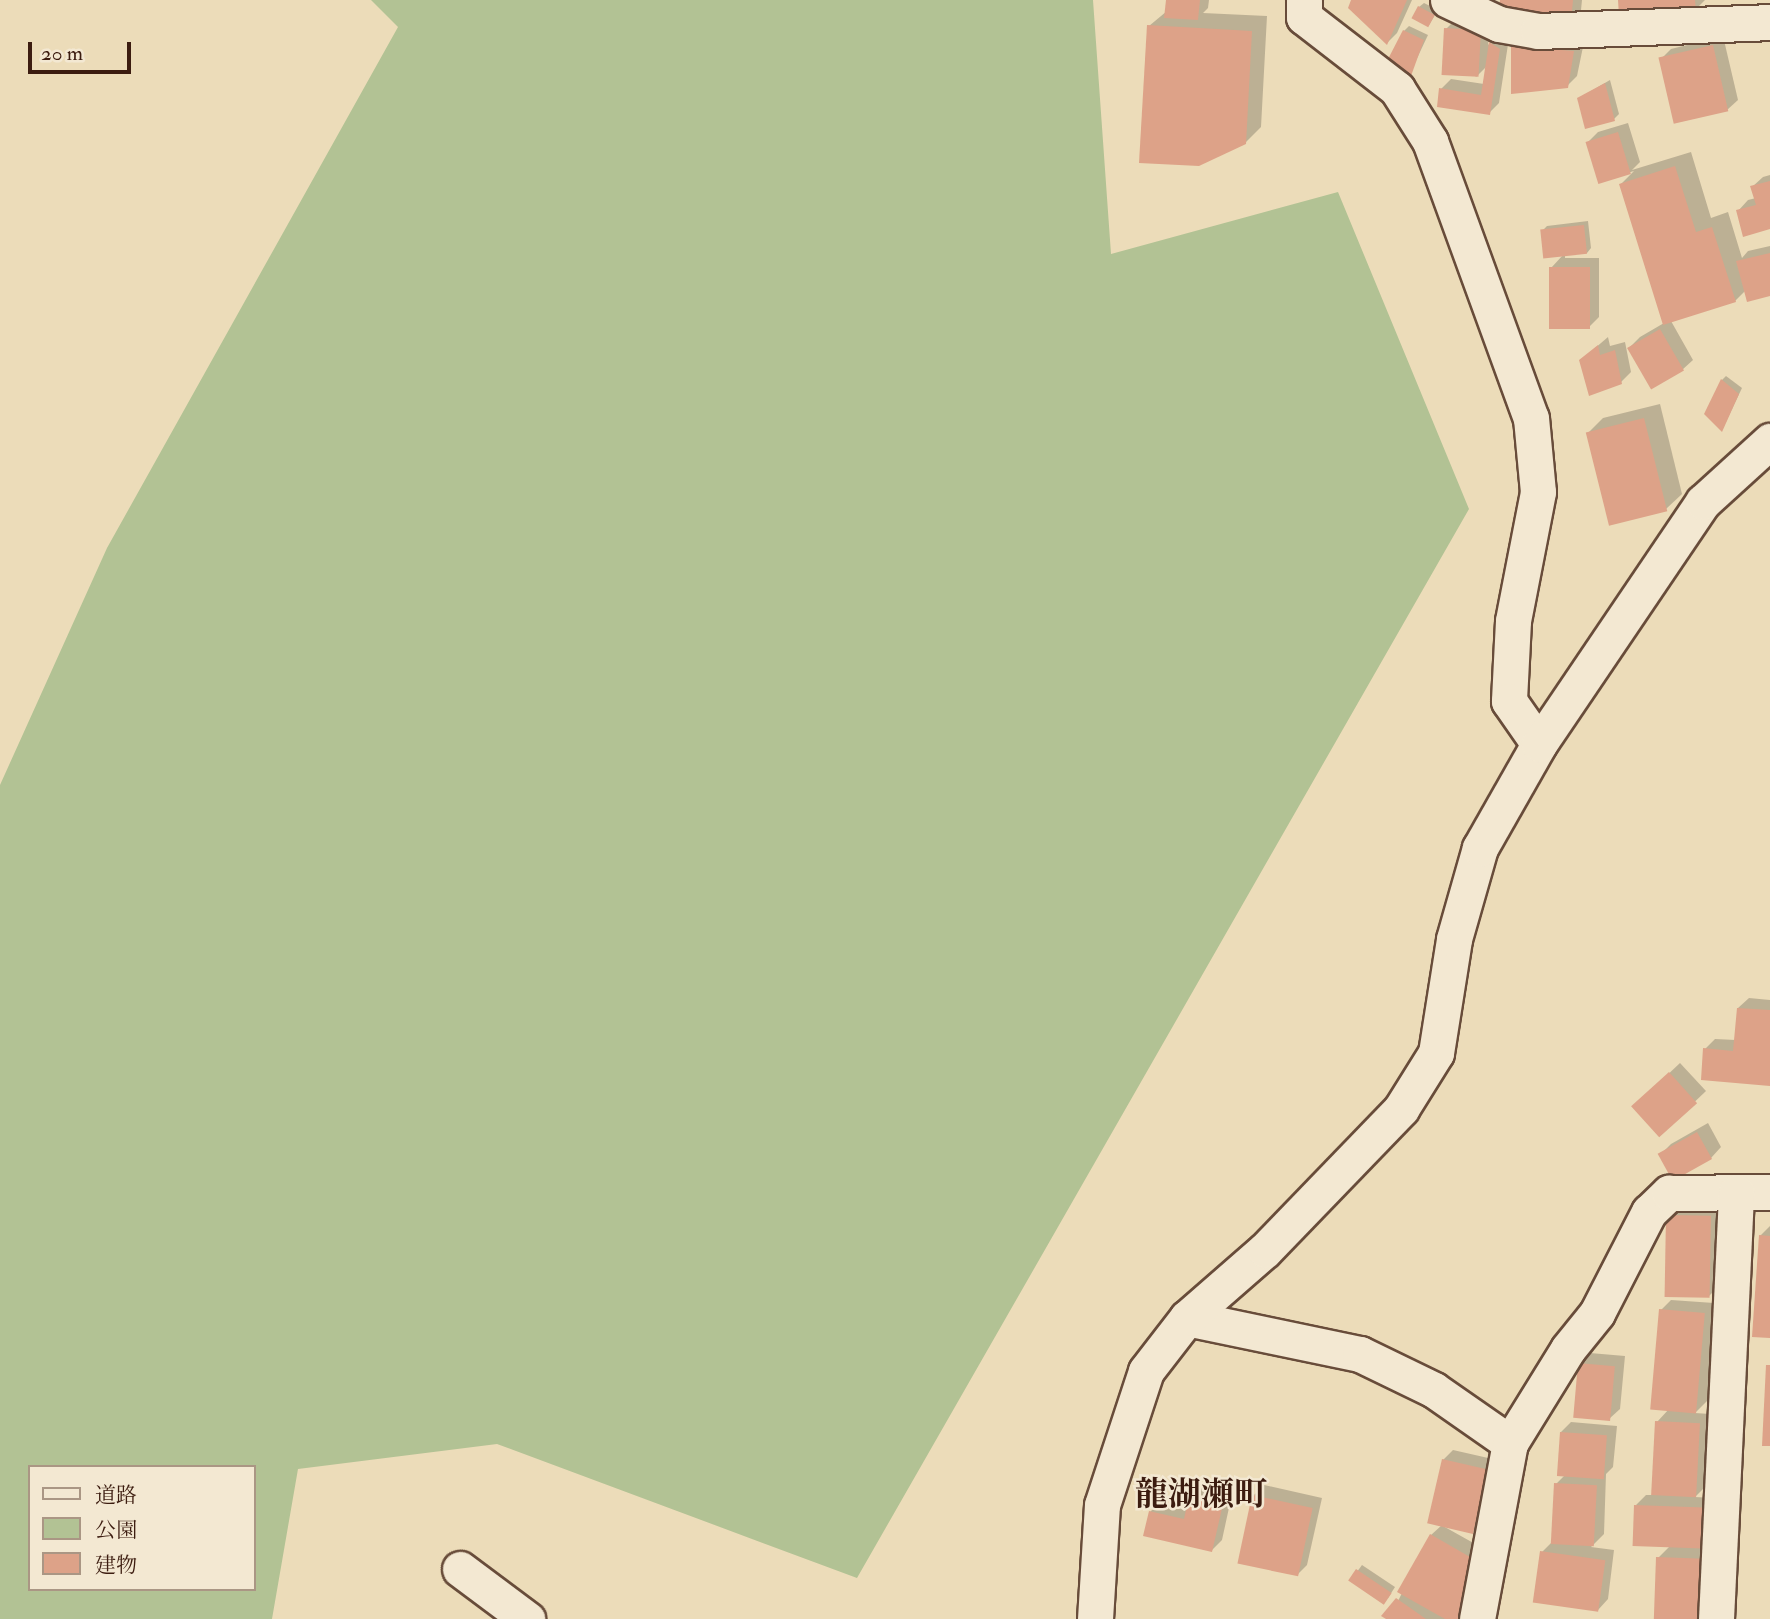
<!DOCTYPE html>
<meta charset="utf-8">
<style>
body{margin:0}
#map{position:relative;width:1770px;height:1619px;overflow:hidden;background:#ecdcb9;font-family:"IM FELL Double Pica","Noto Serif JP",serif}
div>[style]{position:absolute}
.green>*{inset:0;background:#b2c294}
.shadow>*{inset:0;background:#0003}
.building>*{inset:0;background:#dda288;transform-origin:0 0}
.roads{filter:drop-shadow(2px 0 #684c3a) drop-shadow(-2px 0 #684c3a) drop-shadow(0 2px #684c3a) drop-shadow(0 -2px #684c3a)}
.street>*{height:35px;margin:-17.5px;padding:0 17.5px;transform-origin:17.5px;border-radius:17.5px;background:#f3e8d2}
span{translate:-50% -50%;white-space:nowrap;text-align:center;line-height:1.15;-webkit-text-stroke:5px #f3e8d2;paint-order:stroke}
.quarter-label{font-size:33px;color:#3c1c10;font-weight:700}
.legend{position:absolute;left:28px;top:1465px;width:228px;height:126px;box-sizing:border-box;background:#f3e8d2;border:2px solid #aa9684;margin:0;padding:9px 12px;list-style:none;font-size:21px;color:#3c1c10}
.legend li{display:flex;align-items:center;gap:14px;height:35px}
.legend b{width:35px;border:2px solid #aa9684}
.scale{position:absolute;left:28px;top:42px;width:103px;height:32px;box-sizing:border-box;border:4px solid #3c1c10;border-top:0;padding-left:9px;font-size:21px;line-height:24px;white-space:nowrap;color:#3c1c10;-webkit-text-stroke:5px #f3e8d2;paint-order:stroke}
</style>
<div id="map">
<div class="green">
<div style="clip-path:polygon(evenodd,371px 0,1093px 0,1111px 254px,1338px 192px,1469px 509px,857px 1578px,497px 1444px,298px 1469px,272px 1619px,0 1619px,0 785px,107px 548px,398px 27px,371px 0,30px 1467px,254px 1467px,254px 1589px,30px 1589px,30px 1467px)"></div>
</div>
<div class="shadow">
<div style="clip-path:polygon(1168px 0,1209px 0,1208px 8px,1203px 13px,1267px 16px,1261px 127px,1245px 143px,1149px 26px,1167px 11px)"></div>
<div style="clip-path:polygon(1353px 0,1412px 0,1397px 33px,1387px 43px)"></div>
<div style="clip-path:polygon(1501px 0,1582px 0,1581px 10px,1571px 20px)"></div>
<div style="clip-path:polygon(1620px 0,1705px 0,1695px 10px)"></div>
<div style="clip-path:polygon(1424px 3px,1438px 10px,1429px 25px,1419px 7px)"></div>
<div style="clip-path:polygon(1456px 19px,1490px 20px,1488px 45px,1500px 33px,1509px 38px,1499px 103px,1489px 113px,1441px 89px,1451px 79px,1484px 84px,1487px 66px,1476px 77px,1446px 29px)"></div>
<div style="clip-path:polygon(1409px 26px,1428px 35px,1410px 73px,1404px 31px)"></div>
<div style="clip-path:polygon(1723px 36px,1738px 100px,1727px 110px,1661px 59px,1671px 49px)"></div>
<div style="clip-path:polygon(1523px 37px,1584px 42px,1577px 76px,1567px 86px,1513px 47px)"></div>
<div style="clip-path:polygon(1610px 80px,1619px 114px,1614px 119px,1579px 98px)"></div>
<div style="clip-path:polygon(1628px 123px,1640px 162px,1632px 170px,1691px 152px,1711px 218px,1728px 212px,1742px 258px,1748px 251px,1770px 246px,1770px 294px,1746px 290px,1735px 301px,1671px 321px,1693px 360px,1682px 370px,1630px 347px,1640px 337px,1664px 323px,1621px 184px,1634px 171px,1600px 181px,1588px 142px,1598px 132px)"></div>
<div style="clip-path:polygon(1770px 175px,1770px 228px,1738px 211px,1748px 200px,1756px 198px,1752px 187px,1763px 177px)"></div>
<div style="clip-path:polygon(1588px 221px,1591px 248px,1587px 253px,1565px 255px,1565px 258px,1599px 258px,1599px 317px,1589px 327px,1551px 268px,1563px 255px,1542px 231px,1547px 226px)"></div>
<div style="clip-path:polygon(1608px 337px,1610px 346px,1625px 342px,1631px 372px,1621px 382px,1580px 361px)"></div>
<div style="clip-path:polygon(1726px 376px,1742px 388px,1722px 430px,1722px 380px)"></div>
<div style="clip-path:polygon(1660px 404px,1682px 494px,1666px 509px,1588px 433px,1603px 418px)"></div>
<div style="clip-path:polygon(1749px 998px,1770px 1000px,1770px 1084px,1705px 1049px,1715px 1039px,1736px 1040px,1738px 1008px)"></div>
<div style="clip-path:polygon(1680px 1063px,1706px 1091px,1660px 1135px,1644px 1097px)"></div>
<div style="clip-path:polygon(1708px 1123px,1721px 1147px,1711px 1158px,1661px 1154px,1671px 1144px)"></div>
<div style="clip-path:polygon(1677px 1206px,1720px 1207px,1719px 1286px,1709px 1296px,1667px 1216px)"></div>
<div style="clip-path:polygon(1770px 1226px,1770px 1336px,1760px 1236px)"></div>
<div style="clip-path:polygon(1671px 1300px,1714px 1303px,1707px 1401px,1695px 1413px,1710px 1414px,1706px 1486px,1695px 1497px,1714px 1498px,1718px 1544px,1655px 1619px,1658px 1558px,1670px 1546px,1636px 1505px,1646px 1495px,1653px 1495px,1657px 1422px,1669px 1409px,1661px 1310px)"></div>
<div style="clip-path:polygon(1590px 1353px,1625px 1356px,1620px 1409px,1609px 1419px,1580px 1364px)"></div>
<div style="clip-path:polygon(1571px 1422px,1617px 1426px,1613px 1467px,1606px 1474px,1604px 1534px,1591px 1547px,1614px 1550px,1608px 1599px,1598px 1610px,1542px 1552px,1553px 1541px,1556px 1484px,1565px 1475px,1561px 1432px)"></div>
<div style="clip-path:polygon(1453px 1450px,1497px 1460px,1483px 1522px,1473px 1532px,1443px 1526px,1486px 1550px,1473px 1619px,1389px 1619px,1431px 1535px,1442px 1525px,1443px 1460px)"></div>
<div style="clip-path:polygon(1264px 1485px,1322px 1498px,1307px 1565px,1297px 1575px,1254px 1495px)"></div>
<div style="clip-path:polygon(1201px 1486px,1232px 1494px,1222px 1540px,1212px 1550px,1150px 1512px,1160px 1502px,1188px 1508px,1190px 1497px)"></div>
<div style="clip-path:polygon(1362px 1565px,1395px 1587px,1388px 1598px,1351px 1580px)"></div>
</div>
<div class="building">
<div style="clip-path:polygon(1166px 0,1200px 0,1198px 20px,1164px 18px)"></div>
<div style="clip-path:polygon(1351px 0,1407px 0,1387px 45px,1348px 8px)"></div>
<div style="clip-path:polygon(1500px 0,1573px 0,1571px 22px,1498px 17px)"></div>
<div style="clip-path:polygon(1618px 0,1695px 0,1696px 12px,1619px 17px)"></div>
<div style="left:1418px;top:6px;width:19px;height:14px;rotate:28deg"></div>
<div style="clip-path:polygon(1147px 25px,1252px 31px,1246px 144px,1199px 166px,1139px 163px)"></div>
<div style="left:1444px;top:28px;width:37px;height:47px;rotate:3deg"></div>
<div style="clip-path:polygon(1403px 30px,1424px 40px,1411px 76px,1386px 63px)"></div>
<div style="clip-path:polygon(1489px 42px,1500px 49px,1490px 115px,1437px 107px,1439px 88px,1481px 95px)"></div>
<div style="left:1713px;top:45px;width:68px;height:56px;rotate:77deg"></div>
<div style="clip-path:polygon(1511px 46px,1574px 51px,1568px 88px,1511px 94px)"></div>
<div style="clip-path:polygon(1605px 83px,1615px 121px,1585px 129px,1577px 98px)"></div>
<div style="left:1618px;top:132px;width:44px;height:34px;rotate:73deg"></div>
<div style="clip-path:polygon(1675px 166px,1696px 232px,1712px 227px,1736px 302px,1663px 325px,1619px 184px)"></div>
<div style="clip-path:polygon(1770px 181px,1770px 229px,1743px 237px,1736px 210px,1756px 205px,1750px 186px)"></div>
<div style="left:1584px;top:225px;width:29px;height:44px;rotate:84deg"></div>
<div style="clip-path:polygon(1770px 253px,1770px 296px,1747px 302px,1736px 261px)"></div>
<div style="left:1549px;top:267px;width:41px;height:62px"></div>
<div style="left:1660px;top:329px;width:48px;height:38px;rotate:60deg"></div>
<div style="clip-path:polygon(1598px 345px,1600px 355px,1615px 350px,1622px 384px,1589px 396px,1579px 360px)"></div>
<div style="clip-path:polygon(1721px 379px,1739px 394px,1722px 432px,1704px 414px)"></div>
<div style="left:1644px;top:418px;width:96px;height:60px;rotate:76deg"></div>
<div style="clip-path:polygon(1737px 1008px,1770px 1010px,1770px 1086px,1701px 1080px,1703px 1048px,1733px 1051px)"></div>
<div style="left:1669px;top:1072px;width:42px;height:51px;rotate:48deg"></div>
<div style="left:1697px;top:1132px;width:31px;height:45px;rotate:61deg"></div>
<div style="left:1666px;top:1215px;width:45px;height:82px;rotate:1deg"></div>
<div style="clip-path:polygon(1759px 1235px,1770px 1236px,1770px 1338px,1752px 1337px)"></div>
<div style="left:1659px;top:1309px;width:46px;height:101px;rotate:5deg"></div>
<div style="left:1578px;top:1363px;width:37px;height:55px;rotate:5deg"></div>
<div style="clip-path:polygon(1766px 1365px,1770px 1365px,1770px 1446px,1762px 1446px)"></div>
<div style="left:1655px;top:1421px;width:45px;height:74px;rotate:3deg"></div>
<div style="left:1560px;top:1432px;width:47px;height:44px;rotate:4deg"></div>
<div style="left:1442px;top:1459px;width:47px;height:66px;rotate:13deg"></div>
<div style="left:1554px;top:1483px;width:43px;height:61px;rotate:3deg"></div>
<div style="left:1252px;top:1495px;width:62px;height:70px;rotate:12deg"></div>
<div style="clip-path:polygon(1189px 1496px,1223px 1504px,1212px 1552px,1143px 1536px,1149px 1511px,1184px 1519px)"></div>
<div style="left:1634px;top:1505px;width:70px;height:41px;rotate:2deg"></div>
<div style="clip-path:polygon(1430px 1534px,1477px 1561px,1466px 1619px,1445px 1619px,1397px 1592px)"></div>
<div style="left:1540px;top:1551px;width:66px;height:52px;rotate:8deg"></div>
<div style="left:1656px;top:1557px;width:48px;height:62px;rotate:2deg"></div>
<div style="left:1356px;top:1569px;width:43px;height:14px;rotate:34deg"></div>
<div style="clip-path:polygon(1396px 1598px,1426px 1619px,1386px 1619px,1381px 1616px)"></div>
</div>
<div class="roads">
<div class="street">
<div style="left:1304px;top:0;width:17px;rotate:90deg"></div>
<div style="left:1304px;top:17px;width:118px;rotate:37.7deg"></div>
<div style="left:1397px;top:89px;width:62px;rotate:57.6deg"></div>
<div style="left:1430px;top:141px;width:295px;rotate:70deg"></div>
<div style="left:1531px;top:418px;width:74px;rotate:84.6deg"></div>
<div style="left:1538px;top:492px;width:131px;rotate:101deg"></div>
<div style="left:1513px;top:621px;width:80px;rotate:92.9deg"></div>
<div style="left:1509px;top:701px;width:52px;rotate:55.1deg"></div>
<div style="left:1448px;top:0;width:56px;rotate:25.2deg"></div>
<div style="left:1499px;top:24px;width:40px;rotate:10deg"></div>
<div style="left:1538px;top:31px;width:232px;rotate:-2.2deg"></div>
<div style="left:1187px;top:1318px;width:177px;rotate:11.8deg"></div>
<div style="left:1360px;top:1354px;width:82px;rotate:25.9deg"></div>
<div style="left:1434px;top:1390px;width:93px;rotate:34.9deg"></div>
<div style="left:460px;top:1569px;width:84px;rotate:36.7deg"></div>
<div style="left:1095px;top:1619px;width:114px;rotate:-86.5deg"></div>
<div style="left:1102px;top:1505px;width:141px;rotate:-71.8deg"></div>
<div style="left:1146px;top:1371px;width:67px;rotate:-52.3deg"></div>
<div style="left:1187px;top:1318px;width:103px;rotate:-41.1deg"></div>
<div style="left:1265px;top:1250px;width:196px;rotate:-46deg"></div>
<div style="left:1401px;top:1109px;width:66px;rotate:-58deg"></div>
<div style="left:1436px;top:1053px;width:115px;rotate:-81deg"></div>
<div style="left:1454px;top:939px;width:95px;rotate:-74.1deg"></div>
<div style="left:1480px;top:848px;width:120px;rotate:-60.4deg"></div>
<div style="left:1539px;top:744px;width:292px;rotate:-55.9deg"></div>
<div style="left:1703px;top:502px;width:91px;rotate:-42.3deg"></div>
<div style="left:1477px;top:1619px;width:179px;rotate:-79.4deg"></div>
<div style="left:1510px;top:1443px;width:110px;rotate:-58.3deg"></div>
<div style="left:1568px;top:1349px;width:46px;rotate:-51.1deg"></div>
<div style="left:1597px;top:1313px;width:114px;rotate:-62.8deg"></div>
<div style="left:1649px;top:1212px;width:28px;rotate:-44deg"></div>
<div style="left:1669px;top:1193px;width:101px;rotate:-0.6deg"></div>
<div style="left:1716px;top:1619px;width:427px;rotate:-87.3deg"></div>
</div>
</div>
<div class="quarter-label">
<span style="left:1201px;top:1495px">龍湖瀬町</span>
</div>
<ul class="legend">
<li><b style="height:9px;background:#f3e8d2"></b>道路</li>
<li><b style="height:19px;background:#b2c294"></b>公園</li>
<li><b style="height:19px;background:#dda288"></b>建物</li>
</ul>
<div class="scale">20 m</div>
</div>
